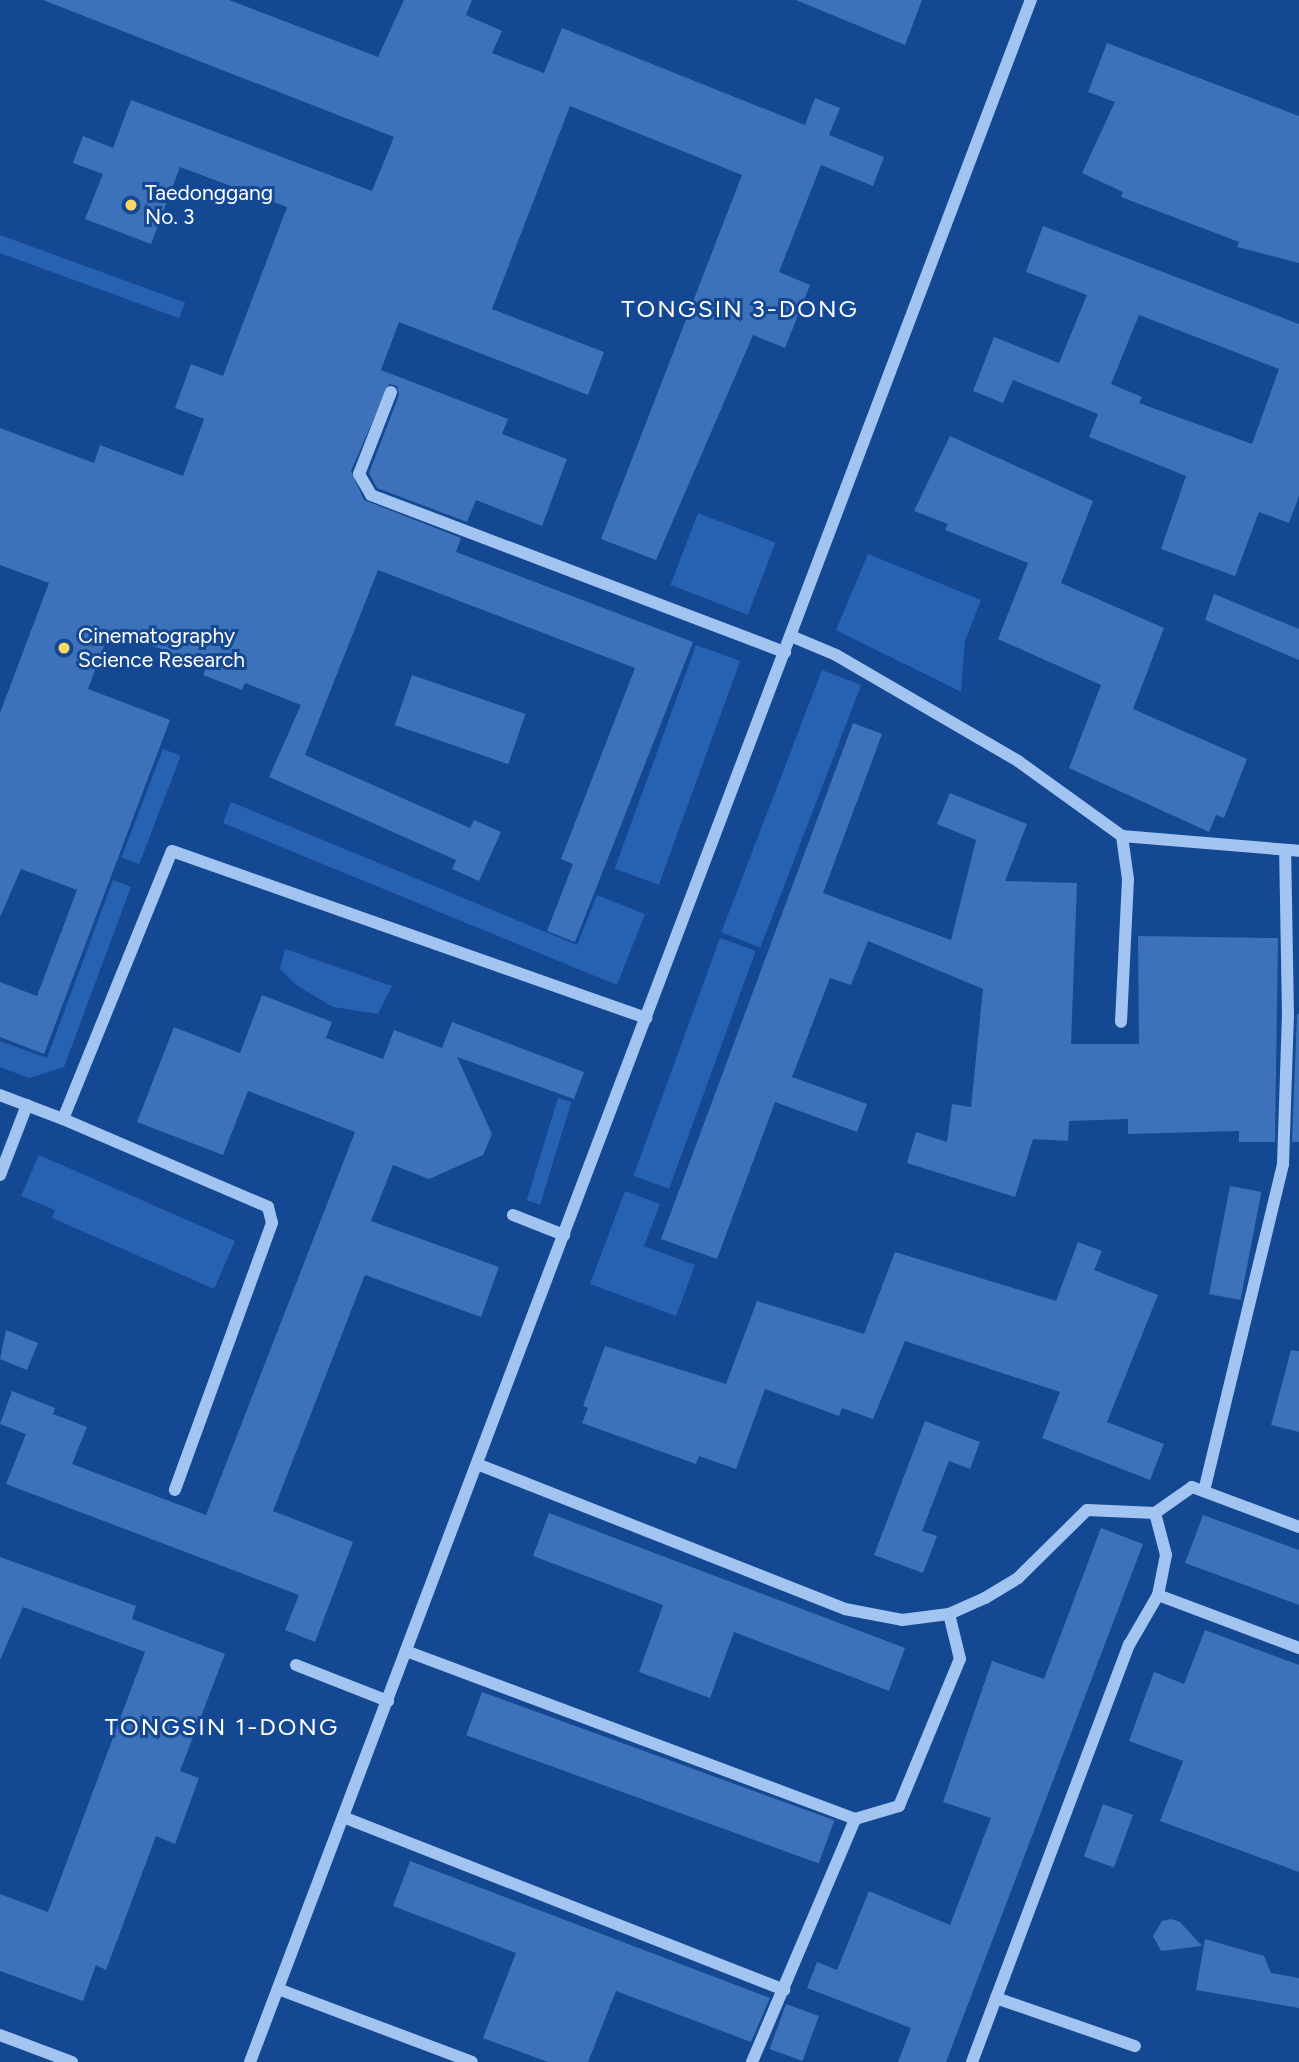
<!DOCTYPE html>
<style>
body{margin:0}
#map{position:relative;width:1299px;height:2062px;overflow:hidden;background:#144892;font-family:Figtree,sans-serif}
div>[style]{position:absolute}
.green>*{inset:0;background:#2761b1;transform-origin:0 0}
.building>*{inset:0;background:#3d71ba;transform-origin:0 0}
.minor>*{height:12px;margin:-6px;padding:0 6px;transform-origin:6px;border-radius:6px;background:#a2c4f1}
.dots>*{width:19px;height:19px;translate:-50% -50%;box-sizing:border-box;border:4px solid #144892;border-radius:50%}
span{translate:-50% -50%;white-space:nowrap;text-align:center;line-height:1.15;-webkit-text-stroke:6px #144892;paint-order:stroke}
.poi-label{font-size:21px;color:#fff}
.left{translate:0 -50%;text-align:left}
.quarter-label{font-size:24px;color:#fff;letter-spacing:2px}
</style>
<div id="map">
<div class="green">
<div style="left:0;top:235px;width:197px;height:17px;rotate:20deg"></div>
<div style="left:698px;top:513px;width:83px;height:77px;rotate:21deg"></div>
<div style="clip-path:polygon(868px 554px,981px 600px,965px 641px,961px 692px,836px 630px)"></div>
<div style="left:696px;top:645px;width:47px;height:238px;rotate:20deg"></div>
<div style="left:822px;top:670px;width:42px;height:281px;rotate:21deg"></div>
<div style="left:163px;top:749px;width:19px;height:116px;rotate:21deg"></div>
<div style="clip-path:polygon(231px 802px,577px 945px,597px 895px,645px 914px,617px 985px,223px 823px)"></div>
<div style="clip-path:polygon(113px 880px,131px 887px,64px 1067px,29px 1078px,0 1067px,0 1041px,47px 1058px)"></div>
<div style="left:720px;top:938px;width:38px;height:253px;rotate:20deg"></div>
<div style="clip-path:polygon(285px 949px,392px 986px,378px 1014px,333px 1007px,296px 985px,280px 969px)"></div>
<div style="left:558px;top:1098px;width:14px;height:107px;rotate:17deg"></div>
<div style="clip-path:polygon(39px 1155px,235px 1241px,214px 1289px,52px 1218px,55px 1210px,21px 1196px)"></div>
<div style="clip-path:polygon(625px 1191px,660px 1204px,644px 1246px,695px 1265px,676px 1316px,590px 1284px)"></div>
</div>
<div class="building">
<div style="clip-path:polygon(43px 0,229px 0,378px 57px,404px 0,472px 0,466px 15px,502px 31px,492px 53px,544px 73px,562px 28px,805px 125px,815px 98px,840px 108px,829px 135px,884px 157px,873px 186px,821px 165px,779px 272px,810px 285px,785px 348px,753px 335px,656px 560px,601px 539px,742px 175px,570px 106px,492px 309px,604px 352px,588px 395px,399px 322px,381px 370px,508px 419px,502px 434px,567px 459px,542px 526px,476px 500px,467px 522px,377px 488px,369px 473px,399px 395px,397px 386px,389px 384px,351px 471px,364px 500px,461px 538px,456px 552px,693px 642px,575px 942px,547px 931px,573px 864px,561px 859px,635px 668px,378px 570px,305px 755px,470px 828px,474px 820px,501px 832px,479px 881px,452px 869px,456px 860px,269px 777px,301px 705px,245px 683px,242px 690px,203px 675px,207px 666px,110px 630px,88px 689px,170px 720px,44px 1054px,0 1037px,0 982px,37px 996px,77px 890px,21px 869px,0 917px,0 713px,49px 583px,0 565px,0 428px,94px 463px,100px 445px,183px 476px,204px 419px,175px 408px,191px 364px,223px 376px,287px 207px,180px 167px,151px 244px,85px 219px,103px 174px,73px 163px,83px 136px,113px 148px,131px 100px,372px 191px,394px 137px)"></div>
<div style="clip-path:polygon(796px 0,922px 0,905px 45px)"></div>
<div style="clip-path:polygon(1107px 43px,1299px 116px,1299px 263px,1237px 247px,1239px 242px,1121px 197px,1123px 192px,1082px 173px,1115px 102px,1088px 92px)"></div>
<div style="clip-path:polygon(evenodd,1043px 226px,1299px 324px,1299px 496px,1289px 523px,1259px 512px,1235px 576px,1161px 549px,1186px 476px,1089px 437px,1098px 414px,1013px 380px,1003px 403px,973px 391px,994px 337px,1059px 363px,1087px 295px,1026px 272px,1043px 226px,1139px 315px,1279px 369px,1252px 444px,1139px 403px,1142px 397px,1111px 384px,1139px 315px)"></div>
<div style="clip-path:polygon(950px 436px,1093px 501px,1061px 583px,1164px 628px,1133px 709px,1247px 759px,1224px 818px,1216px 815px,1209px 832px,1069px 768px,1101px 685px,998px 639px,1028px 563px,945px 530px,948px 524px,914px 511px)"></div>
<div style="clip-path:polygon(1214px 594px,1299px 629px,1299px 660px,1205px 620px)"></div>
<div style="left:412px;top:675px;width:120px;height:53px;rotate:19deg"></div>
<div style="clip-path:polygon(853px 723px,882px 734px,823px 893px,951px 940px,976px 840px,937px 824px,950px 793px,1027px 824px,1005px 881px,1077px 883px,1071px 1044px,1139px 1044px,1138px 936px,1278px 938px,1275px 1142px,1239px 1142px,1239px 1131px,1128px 1134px,1128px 1119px,1069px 1121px,1068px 1141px,1033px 1139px,1015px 1197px,907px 1163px,916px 1132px,947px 1142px,952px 1104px,971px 1107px,983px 989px,868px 941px,851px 985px,830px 978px,792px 1077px,867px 1104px,857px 1132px,775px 1102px,717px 1259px,661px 1239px)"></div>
<div style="clip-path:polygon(262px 995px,332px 1022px,326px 1038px,383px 1059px,394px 1030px,442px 1048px,452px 1022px,584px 1072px,574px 1099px,457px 1057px,492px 1134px,483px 1155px,429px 1179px,393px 1165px,371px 1221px,499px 1267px,481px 1317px,365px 1275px,273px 1511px,353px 1542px,315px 1642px,285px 1630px,299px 1595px,6px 1484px,26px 1434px,0 1424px,12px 1391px,55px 1408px,53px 1414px,87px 1427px,72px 1464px,206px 1515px,355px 1132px,248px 1091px,223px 1155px,137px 1122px,174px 1027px,240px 1053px)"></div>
<div style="clip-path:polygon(1297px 1014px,1299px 1014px,1299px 1142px,1292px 1142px)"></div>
<div style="left:1230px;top:1186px;width:32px;height:110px;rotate:11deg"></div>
<div style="clip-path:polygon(1078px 1242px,1102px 1251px,1094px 1270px,1158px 1295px,1107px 1422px,1164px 1444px,1150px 1480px,1042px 1438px,1060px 1392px,905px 1341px,873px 1419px,842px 1408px,839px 1416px,765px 1389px,736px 1469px,699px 1456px,696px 1464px,582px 1423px,588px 1408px,583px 1406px,605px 1346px,726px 1384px,757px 1301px,864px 1334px,895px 1252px,1056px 1301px)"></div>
<div style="clip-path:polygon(6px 1330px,38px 1343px,27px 1370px,0 1359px)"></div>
<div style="clip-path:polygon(1291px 1350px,1299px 1351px,1299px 1432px,1271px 1425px)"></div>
<div style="clip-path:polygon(925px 1421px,980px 1442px,970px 1469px,949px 1461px,922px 1531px,937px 1536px,923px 1573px,874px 1555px)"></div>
<div style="clip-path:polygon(549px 1513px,905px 1648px,889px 1691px,734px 1632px,710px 1698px,639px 1672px,663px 1605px,533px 1556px)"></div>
<div style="clip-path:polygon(1203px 1515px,1299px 1550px,1299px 1605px,1185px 1563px)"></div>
<div style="clip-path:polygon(1101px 1528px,1143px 1544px,946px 2062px,898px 2062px,911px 2028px,807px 1988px,817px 1962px,837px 1970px,869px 1891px,950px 1925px,991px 1818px,943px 1802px,992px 1661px,1044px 1679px)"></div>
<div style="clip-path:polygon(0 1557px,136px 1606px,132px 1619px,225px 1654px,180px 1771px,199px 1778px,175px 1844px,156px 1836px,106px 1970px,96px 1965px,83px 2001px,0 1971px,0 1894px,48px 1912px,145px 1652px,23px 1607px,0 1660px)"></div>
<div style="clip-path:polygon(1205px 1630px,1299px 1665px,1299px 1872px,1160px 1821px,1183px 1761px,1129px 1741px,1154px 1672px,1184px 1684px)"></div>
<div style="left:482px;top:1692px;width:375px;height:46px;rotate:20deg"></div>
<div style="left:1103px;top:1804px;width:32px;height:56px;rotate:20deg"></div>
<div style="clip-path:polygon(410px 1861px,770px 1998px,751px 2042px,616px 1991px,588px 2062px,548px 2062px,483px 2038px,516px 1953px,393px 1906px)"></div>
<div style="clip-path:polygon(1171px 1919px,1180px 1922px,1202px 1946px,1161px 1951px,1153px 1936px,1162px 1921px)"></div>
<div style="clip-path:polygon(1205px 1939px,1264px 1956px,1271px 1973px,1299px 1978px,1299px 2008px,1196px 1990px)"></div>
<div style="left:786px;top:2004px;width:35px;height:48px;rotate:20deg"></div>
</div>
<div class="minor">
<div style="left:391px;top:392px;width:88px;rotate:111.3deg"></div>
<div style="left:359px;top:474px;width:24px;rotate:60deg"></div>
<div style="left:371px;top:495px;width:443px;rotate:20.8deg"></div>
<div style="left:791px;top:636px;width:49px;rotate:22.9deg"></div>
<div style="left:836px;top:655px;width:211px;rotate:30.2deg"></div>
<div style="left:1018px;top:761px;width:128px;rotate:35.8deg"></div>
<div style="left:1122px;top:836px;width:43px;rotate:82.1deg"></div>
<div style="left:1128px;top:879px;width:143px;rotate:92.8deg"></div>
<div style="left:1122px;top:836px;width:178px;rotate:4.8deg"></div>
<div style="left:0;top:1095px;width:67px;rotate:20.9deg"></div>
<div style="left:63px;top:1119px;width:289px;rotate:-67.9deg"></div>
<div style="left:172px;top:851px;width:503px;rotate:19.41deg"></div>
<div style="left:63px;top:1119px;width:223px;rotate:23.2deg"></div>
<div style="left:268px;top:1207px;width:16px;rotate:76deg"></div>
<div style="left:272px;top:1223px;width:284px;rotate:110deg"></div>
<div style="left:0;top:1175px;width:75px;rotate:-68.9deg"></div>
<div style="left:513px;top:1215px;width:55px;rotate:21.4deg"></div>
<div style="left:477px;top:1464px;width:396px;rotate:21.5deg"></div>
<div style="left:845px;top:1609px;width:58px;rotate:10.9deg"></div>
<div style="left:902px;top:1620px;width:47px;rotate:-7.3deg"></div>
<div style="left:949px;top:1614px;width:39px;rotate:-24deg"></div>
<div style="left:985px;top:1598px;width:39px;rotate:-31deg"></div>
<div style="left:1018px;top:1578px;width:97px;rotate:-44.6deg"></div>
<div style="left:1087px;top:1510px;width:68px;rotate:2.5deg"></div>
<div style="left:1155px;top:1513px;width:43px;rotate:75.3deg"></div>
<div style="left:1166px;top:1555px;width:41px;rotate:101.3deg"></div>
<div style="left:1204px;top:1491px;width:336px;rotate:-76.4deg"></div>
<div style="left:1283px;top:1164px;width:148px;rotate:-88.1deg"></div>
<div style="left:1288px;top:1016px;width:165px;rotate:-91deg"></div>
<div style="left:1155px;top:1513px;width:45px;rotate:-35.1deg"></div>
<div style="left:1192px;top:1487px;width:114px;rotate:20.5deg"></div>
<div style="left:406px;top:1651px;width:479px;rotate:20.5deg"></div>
<div style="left:855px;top:1819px;width:46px;rotate:-16.5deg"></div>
<div style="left:899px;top:1806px;width:159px;rotate:-67.5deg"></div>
<div style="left:960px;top:1659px;width:46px;rotate:-103.7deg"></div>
<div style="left:296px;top:1665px;width:99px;rotate:21.4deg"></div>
<div style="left:343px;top:1817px;width:474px;rotate:21.4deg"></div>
<div style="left:278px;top:1989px;width:207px;rotate:20.6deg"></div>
<div style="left:996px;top:1998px;width:147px;rotate:19.1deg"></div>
<div style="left:0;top:2035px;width:77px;rotate:20.6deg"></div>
<div style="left:250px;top:2062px;width:2205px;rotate:-69.26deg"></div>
<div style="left:752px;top:2062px;width:264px;rotate:-67deg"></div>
<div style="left:972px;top:2062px;width:446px;rotate:-69.4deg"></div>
<div style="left:1129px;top:1645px;width:58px;rotate:-59.9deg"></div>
<div style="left:1158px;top:1595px;width:151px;rotate:20.6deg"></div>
</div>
<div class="dots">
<div style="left:131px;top:205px;background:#ffd662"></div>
<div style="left:64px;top:648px;background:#ffd662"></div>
</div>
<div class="poi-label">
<span class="left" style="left:145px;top:205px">Taedonggang<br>No. 3</span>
<span class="left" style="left:78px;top:648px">Cinematography<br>Science Research</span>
</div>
<div class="quarter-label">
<span style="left:740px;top:309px">TONGSIN 3-DONG</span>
<span style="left:222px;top:1727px">TONGSIN 1-DONG</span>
</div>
</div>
